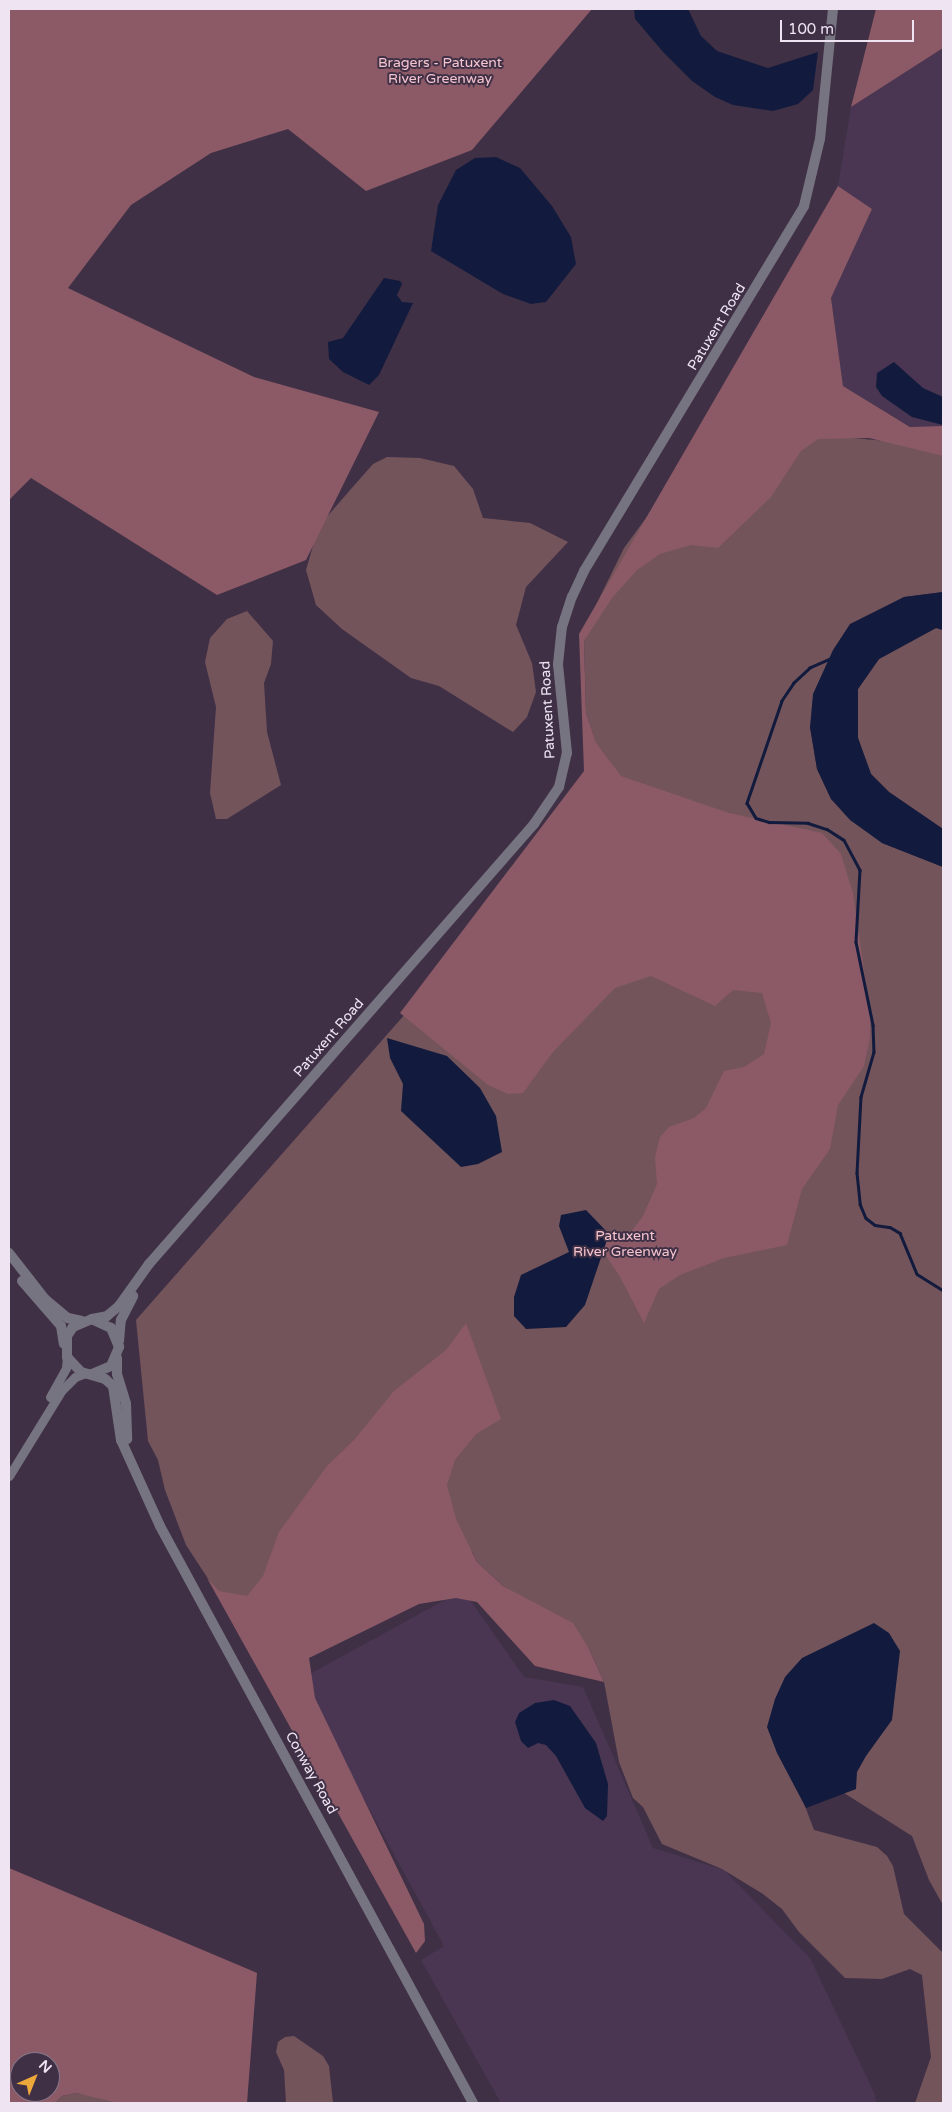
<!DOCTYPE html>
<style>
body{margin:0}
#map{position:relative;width:952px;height:2112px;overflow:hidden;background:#403046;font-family:"Varela Round",sans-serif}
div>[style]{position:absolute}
.built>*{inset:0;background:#4a3652}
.green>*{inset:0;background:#73545b}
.forest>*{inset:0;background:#8b5a66}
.water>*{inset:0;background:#121b3d}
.stream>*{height:2.5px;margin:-1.25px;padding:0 1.25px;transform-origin:1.25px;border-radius:1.25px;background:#121b3d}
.minor>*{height:9px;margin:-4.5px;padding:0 4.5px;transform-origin:4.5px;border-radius:4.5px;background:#767480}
.tertiary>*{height:10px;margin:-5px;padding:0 5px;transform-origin:5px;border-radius:5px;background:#767480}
span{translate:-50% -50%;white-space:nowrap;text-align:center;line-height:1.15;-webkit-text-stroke:4px #403046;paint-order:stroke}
.park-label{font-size:14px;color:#f5c4ce}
.street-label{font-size:14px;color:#eee4f2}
.frame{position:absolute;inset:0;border:10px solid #eee4f2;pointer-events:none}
.north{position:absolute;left:10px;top:2052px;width:50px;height:50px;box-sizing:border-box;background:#403046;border:1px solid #86788b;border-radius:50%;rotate:44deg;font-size:14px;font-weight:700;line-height:20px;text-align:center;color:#eee4f2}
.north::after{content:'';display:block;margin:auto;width:18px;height:22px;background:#eda83c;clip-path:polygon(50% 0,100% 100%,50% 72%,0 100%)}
.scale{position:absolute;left:780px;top:20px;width:134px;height:22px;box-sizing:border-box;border:2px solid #eee4f2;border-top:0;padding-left:6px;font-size:15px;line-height:18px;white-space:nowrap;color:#eee4f2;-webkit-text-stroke:4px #403046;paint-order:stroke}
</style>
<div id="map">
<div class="built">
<div style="clip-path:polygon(943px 48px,943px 426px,911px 427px,843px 386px,831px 298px,872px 209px,838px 186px,851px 107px)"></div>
<div style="clip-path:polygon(463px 1590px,524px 1677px,583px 1687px,653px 1848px,724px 1870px,810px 1958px,875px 2095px,876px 2103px,501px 2103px,421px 1960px,444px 1946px,299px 1680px)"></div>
</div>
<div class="green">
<div style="clip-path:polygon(807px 434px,943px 446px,943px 592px,904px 597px,880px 610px,810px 727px,817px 769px,831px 799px,882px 843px,943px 867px,943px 1905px,929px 1880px,912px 1836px,776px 1750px,802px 1798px,814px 1830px,877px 1847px,887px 1856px,893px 1866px,904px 1914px,943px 1953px,943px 2103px,915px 2103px,931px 2057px,922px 1975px,910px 1969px,882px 1979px,845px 1978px,799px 1932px,782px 1909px,763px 1894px,722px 1869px,662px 1844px,643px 1807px,633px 1798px,619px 1762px,604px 1682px,589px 1649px,535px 1606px,503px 1586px,477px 1562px,472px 1551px,260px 1658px,186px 1545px,165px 1490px,158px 1460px,148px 1441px,136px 1320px,567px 830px,594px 738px,586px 713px,584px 641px,593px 623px,596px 605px,624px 548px,679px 473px)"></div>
<div style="clip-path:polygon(387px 457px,420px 458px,454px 466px,473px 489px,483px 518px,530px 523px,568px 542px,526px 587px,516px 625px,532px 663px,536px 692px,527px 717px,513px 732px,439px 686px,411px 678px,342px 629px,316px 605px,306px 570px,314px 542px,325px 519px,351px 489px,373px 464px)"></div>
<div style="clip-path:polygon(247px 611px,273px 641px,271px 664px,264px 683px,267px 732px,281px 785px,227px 819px,216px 819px,210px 793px,216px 707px,205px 662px,210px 638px,227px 619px)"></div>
<div style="clip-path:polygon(936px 628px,943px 630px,943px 829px,889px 792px,871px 774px,858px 738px,858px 689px,879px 659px)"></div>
<div style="clip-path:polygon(294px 2036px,323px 2056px,329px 2066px,333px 2103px,286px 2103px,284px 2070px,276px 2052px,278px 2042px,285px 2037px)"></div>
<div style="clip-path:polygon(76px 2093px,109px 2099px,118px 2103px,55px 2103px,62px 2096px)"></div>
</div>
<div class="forest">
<div style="clip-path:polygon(9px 9px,592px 9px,472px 150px,366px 191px,288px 129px,211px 153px,131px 205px,68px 288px,254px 377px,379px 412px,306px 560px,217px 595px,31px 478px,9px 500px)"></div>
<div style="clip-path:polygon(876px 9px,943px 9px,943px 48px,851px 107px)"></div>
<div style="clip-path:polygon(838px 186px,872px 209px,831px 298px,843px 386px,910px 427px,943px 426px,943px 456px,869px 438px,818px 439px,801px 451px,771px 497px,718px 548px,691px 545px,660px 554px,637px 570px,612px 598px,584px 641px,586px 713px,596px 743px,621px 776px,729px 813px,822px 833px,841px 854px,853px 893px,870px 1013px,870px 1038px,864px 1066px,838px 1105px,830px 1149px,802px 1189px,787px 1245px,724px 1258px,680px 1275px,659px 1289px,644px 1323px,619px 1275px,603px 1252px,609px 1234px,631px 1232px,643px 1216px,657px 1184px,655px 1157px,660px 1137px,669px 1127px,694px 1118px,706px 1108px,724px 1071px,744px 1067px,764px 1054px,771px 1023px,762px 993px,733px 990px,715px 1006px,651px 976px,615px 988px,553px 1052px,523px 1093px,508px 1094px,488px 1085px,400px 1013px,584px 771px,579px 634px)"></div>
<div style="clip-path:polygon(466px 1323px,501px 1419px,476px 1434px,455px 1460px,447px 1485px,456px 1519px,477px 1562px,503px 1586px,573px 1623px,589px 1649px,604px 1682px,535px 1666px,477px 1602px,456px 1598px,419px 1604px,309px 1658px,315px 1698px,424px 1924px,425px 1941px,416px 1953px,207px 1578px,219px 1591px,247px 1596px,263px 1576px,279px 1532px,327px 1466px,354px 1440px,394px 1391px,446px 1350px)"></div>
<div style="clip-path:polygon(evenodd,9px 1868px,257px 1973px,247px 2103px,118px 2103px,76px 2093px,62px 2096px,55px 2103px,9px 2103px,9px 1868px,20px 2062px,50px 2062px,50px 2092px,20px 2092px,20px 2062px)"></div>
</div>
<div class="water">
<div style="clip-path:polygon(634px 9px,688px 9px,701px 36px,717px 51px,768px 68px,818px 52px,813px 90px,798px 104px,773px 111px,733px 105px,715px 97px,692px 81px,664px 53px,635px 19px)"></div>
<div style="clip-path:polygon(496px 157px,520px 168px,552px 206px,571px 237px,576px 264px,546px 302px,531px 304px,503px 294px,431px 251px,438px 205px,456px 170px,475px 158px)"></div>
<div style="clip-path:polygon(384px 278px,400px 281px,402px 284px,397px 295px,402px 302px,413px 303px,379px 375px,369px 385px,343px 372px,329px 359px,328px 342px,343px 338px)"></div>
<div style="clip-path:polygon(894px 362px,923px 388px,943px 397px,943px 425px,912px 417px,882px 396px,876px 387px,877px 373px)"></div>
<div style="clip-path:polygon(943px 592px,943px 630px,936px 628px,879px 659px,858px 689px,858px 738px,871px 774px,889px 792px,943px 829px,943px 867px,882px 843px,850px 820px,831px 799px,817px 769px,810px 727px,813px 694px,833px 650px,850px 624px,904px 597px)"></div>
<div style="clip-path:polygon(387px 1038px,447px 1056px,480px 1088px,496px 1116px,502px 1152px,478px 1164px,461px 1167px,401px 1111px,403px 1084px,390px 1058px)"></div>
<div style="clip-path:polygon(586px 1210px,609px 1234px,585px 1305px,566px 1327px,526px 1329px,514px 1316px,514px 1297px,521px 1275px,569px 1252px,559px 1226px,561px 1215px)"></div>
<div style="clip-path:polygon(874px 1623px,889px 1633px,900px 1651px,892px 1720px,866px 1756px,857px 1772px,856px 1789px,806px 1808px,777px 1753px,767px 1727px,775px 1699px,785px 1677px,802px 1658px)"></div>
<div style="clip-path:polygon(554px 1700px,570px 1706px,596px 1743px,608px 1784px,607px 1816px,603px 1821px,585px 1808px,556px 1756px,546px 1745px,538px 1743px,528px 1748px,521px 1741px,515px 1722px,519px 1713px,535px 1703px)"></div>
</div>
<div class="stream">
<div style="left:830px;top:659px;width:22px;rotate:156deg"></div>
<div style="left:810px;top:668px;width:22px;rotate:137deg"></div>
<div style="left:794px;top:683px;width:22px;rotate:124deg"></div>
<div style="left:782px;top:701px;width:108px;rotate:108.9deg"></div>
<div style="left:747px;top:803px;width:17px;rotate:59deg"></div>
<div style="left:756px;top:818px;width:14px;rotate:17deg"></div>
<div style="left:769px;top:822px;width:39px;rotate:1deg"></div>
<div style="left:808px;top:823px;width:20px;rotate:18deg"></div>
<div style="left:827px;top:829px;width:20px;rotate:33deg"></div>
<div style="left:844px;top:840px;width:34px;rotate:62deg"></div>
<div style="left:860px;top:870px;width:72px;rotate:93.2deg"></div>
<div style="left:856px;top:942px;width:85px;rotate:78.4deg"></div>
<div style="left:873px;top:1025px;width:27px;rotate:88deg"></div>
<div style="left:874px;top:1052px;width:47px;rotate:106.1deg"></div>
<div style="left:861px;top:1097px;width:76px;rotate:93deg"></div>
<div style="left:857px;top:1173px;width:31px;rotate:84deg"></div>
<div style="left:860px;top:1204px;width:15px;rotate:67deg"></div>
<div style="left:866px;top:1218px;width:11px;rotate:38deg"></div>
<div style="left:875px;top:1225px;width:15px;rotate:8deg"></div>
<div style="left:890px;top:1227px;width:12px;rotate:31deg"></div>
<div style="left:900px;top:1233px;width:44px;rotate:67.5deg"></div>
<div style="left:917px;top:1274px;width:31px;rotate:32deg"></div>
</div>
<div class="minor">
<div style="left:50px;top:1397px;width:33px;rotate:-61deg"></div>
<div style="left:66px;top:1368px;width:11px;rotate:-85deg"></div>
<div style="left:9px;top:1476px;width:101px;rotate:-58.4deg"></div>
<div style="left:62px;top:1390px;width:18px;rotate:-45deg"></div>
<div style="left:75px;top:1377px;width:12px;rotate:-20deg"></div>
</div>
<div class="tertiary">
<div style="left:9px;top:1253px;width:58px;rotate:52deg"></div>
<div style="left:45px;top:1299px;width:30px;rotate:40deg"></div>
<div style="left:68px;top:1318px;width:14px;rotate:12deg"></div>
<div style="left:22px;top:1281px;width:60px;rotate:49.1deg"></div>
<div style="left:61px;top:1326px;width:18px;rotate:81deg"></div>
<div style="left:92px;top:1319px;width:15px;rotate:-11deg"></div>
<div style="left:107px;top:1316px;width:16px;rotate:-40deg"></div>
<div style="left:119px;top:1306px;width:52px;rotate:-54.5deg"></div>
<div style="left:149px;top:1264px;width:585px;rotate:-48.81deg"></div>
<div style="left:534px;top:824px;width:45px;rotate:-56deg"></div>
<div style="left:559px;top:787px;width:35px;rotate:-77deg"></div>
<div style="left:567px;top:753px;width:89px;rotate:-95.8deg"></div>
<div style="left:558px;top:664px;width:37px;rotate:-84deg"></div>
<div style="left:562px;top:627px;width:32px;rotate:-72deg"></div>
<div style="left:572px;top:597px;width:29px;rotate:-65deg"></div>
<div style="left:584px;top:571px;width:426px;rotate:-58.9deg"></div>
<div style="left:804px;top:206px;width:69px;rotate:-76.6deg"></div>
<div style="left:820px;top:139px;width:131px;rotate:-84.3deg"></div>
<div style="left:119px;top:1341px;width:21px;rotate:-85deg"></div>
<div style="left:121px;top:1320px;width:27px;rotate:-63deg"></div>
<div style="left:117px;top:1358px;width:16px;rotate:90deg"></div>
<div style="left:117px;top:1374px;width:31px;rotate:73deg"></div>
<div style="left:126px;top:1404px;width:35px;rotate:88deg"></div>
<div style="left:92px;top:1374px;width:21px;rotate:-23deg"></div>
<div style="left:111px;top:1366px;width:21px;rotate:-67deg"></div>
<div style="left:119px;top:1347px;width:21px;rotate:-113deg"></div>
<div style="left:111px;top:1328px;width:21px;rotate:-155deg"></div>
<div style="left:92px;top:1319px;width:21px;rotate:157deg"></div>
<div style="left:73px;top:1327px;width:11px;rotate:124deg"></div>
<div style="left:67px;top:1336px;width:21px;rotate:90deg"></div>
<div style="left:67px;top:1357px;width:21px;rotate:47deg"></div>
<div style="left:81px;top:1372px;width:25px;rotate:16deg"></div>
<div style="left:105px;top:1379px;width:11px;rotate:41deg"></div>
<div style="left:113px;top:1386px;width:55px;rotate:81.6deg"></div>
<div style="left:121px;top:1440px;width:94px;rotate:65.6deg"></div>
<div style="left:160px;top:1526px;width:656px;rotate:61.52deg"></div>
</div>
<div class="park-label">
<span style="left:440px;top:71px">Bragers - Patuxent<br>River Greenway</span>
<span style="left:625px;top:1244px">Patuxent<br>River Greenway</span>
</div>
<div class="street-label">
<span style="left:717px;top:327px;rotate:-59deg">Patuxent Road</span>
<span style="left:548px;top:710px;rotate:-93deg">Patuxent Road</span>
<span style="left:329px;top:1038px;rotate:-49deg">Patuxent Road</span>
<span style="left:311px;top:1773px;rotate:61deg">Conway Road</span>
</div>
<div class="frame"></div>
<div class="north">N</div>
<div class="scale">100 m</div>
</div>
